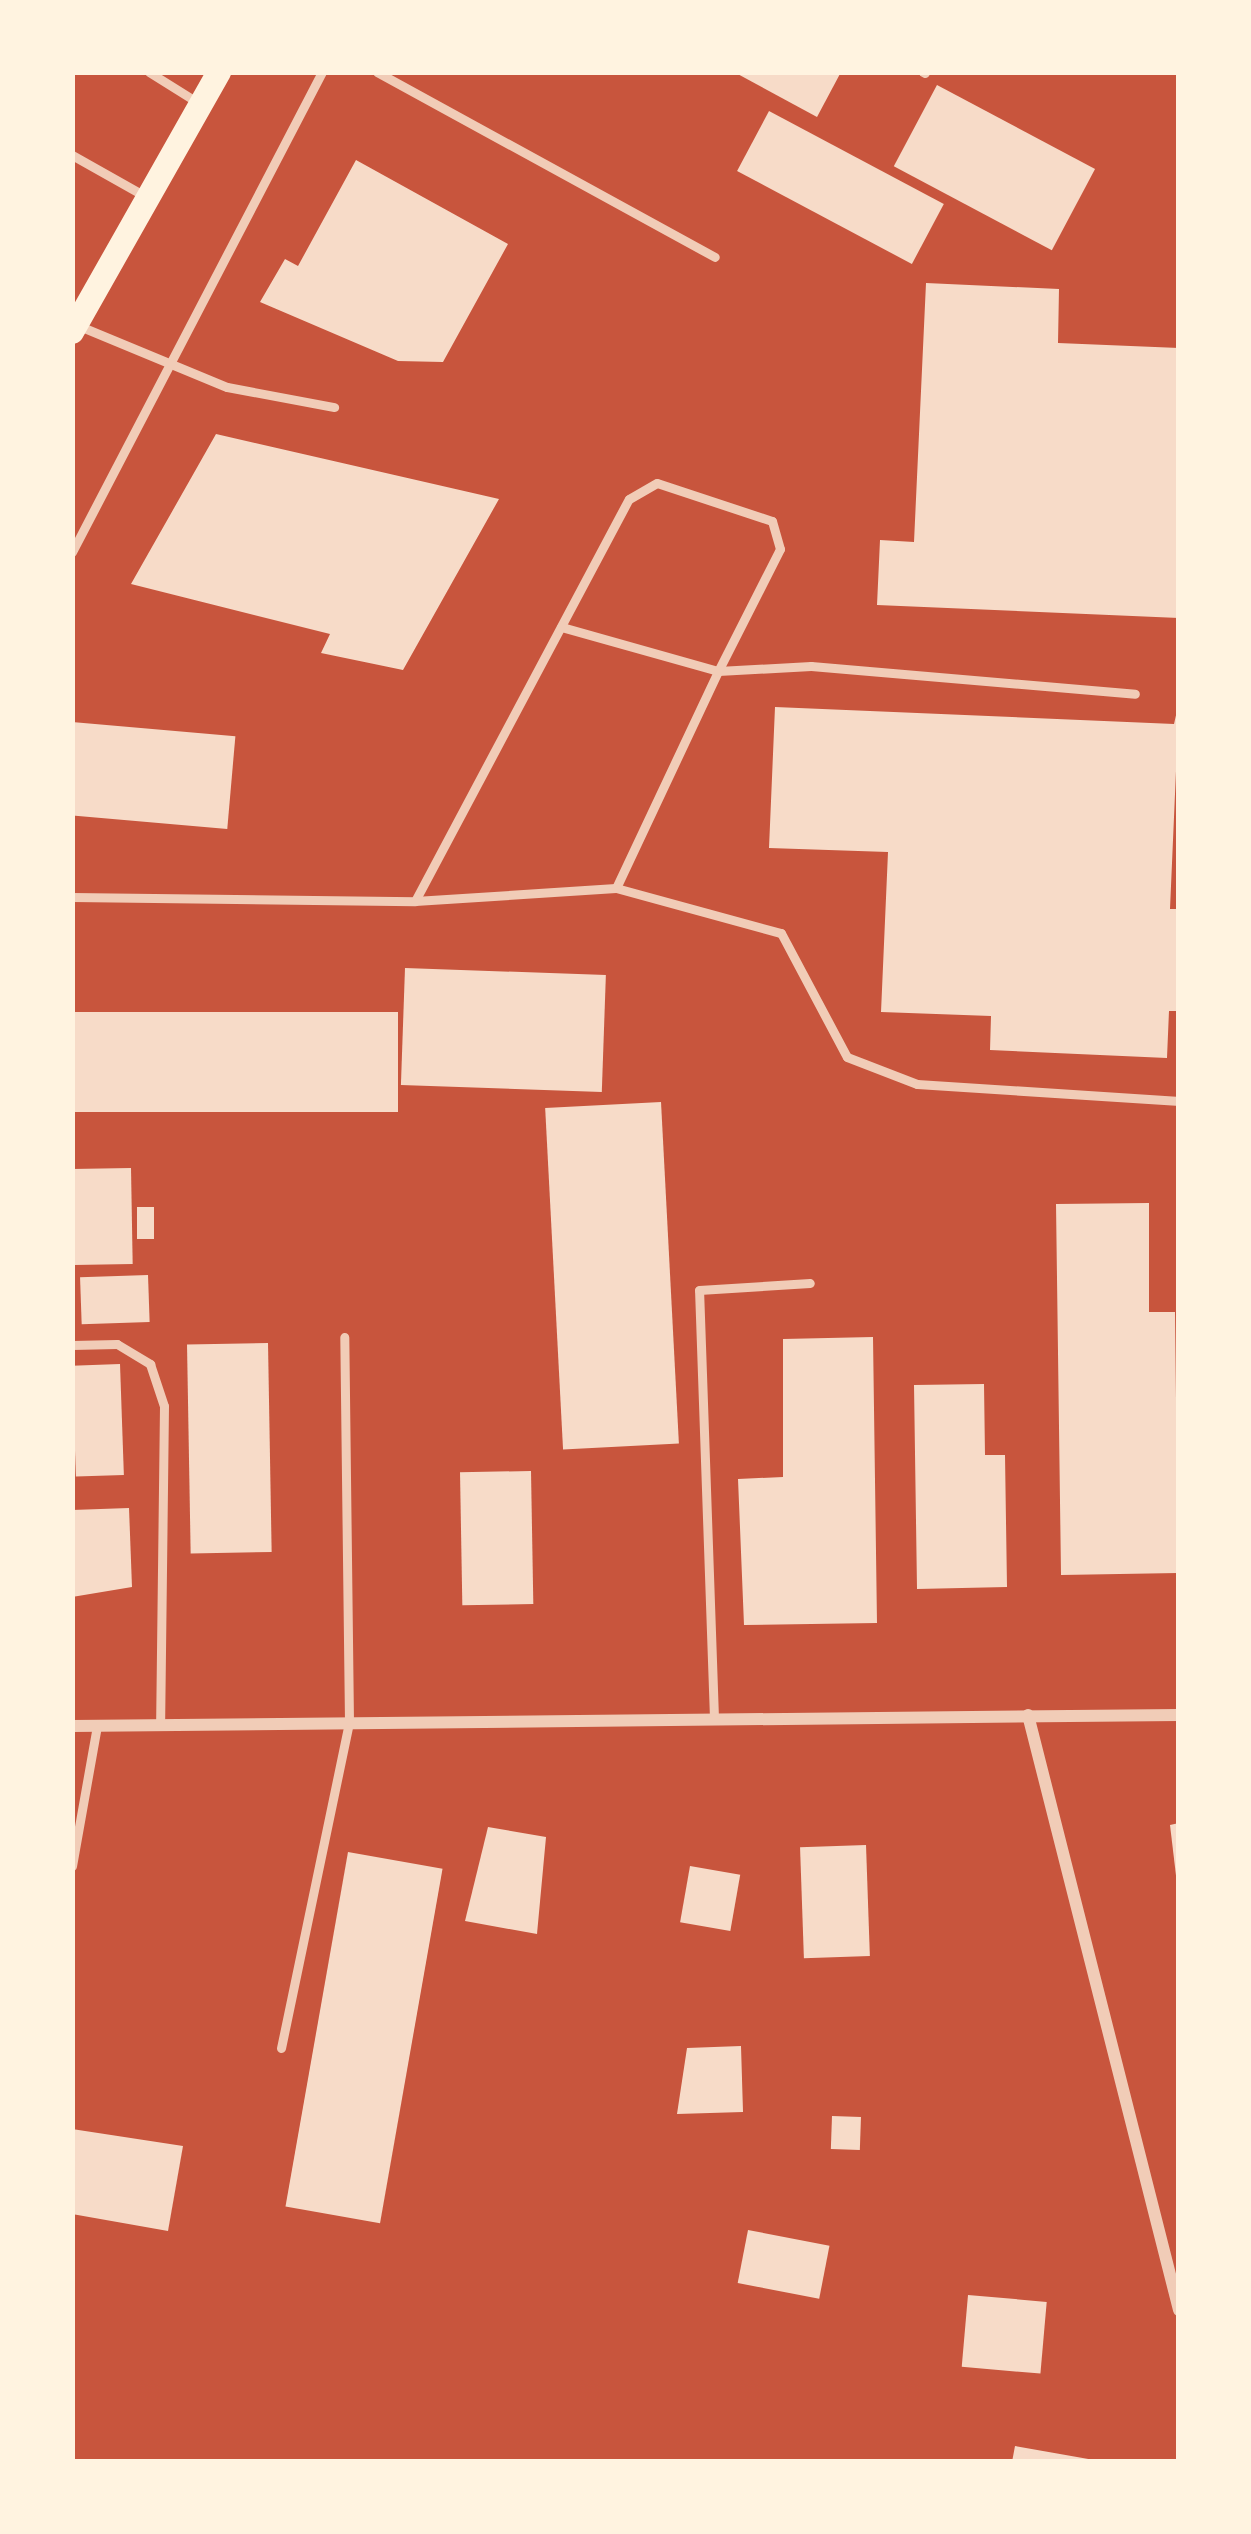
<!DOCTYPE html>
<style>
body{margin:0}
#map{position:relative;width:1251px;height:2534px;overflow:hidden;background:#c8553d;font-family:"PT Sans",sans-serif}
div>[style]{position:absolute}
.building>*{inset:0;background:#f7dbc8;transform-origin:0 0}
.service>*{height:9px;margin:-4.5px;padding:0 4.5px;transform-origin:4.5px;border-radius:4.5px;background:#f1ccb7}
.minor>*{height:12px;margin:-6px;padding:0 6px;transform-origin:6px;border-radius:6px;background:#f1ccb7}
.secondary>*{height:24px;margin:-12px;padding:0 12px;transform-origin:12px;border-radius:12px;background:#fff3e0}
span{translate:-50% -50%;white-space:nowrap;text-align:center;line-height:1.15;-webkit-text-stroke:10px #fff3e0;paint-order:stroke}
.frame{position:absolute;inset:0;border:75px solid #fff3e0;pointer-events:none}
</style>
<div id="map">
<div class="building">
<div style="clip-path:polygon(734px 72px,841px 72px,817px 117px)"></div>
<div style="left:937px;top:85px;width:179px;height:92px;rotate:28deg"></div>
<div style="left:769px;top:111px;width:198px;height:68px;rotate:28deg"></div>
<div style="clip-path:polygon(356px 160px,508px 244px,443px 362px,398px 361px,260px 302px,285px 259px,298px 266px)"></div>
<div style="clip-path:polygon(926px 283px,1059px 289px,1058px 343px,1179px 348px,1179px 618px,877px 605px,880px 540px,914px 542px)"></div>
<div style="clip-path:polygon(216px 434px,499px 499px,403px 670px,321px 653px,330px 634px,131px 584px)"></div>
<div style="clip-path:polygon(1179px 702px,1170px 909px,1179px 909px,1179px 1011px,1169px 1011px,1167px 1058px,990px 1050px,991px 1016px,881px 1012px,888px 852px,769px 848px,775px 707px,1174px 724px)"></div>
<div style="left:72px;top:722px;width:164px;height:93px;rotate:5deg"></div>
<div style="left:405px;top:968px;width:201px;height:117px;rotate:2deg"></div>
<div style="left:398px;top:1012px;width:100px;height:326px;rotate:90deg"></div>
<div style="left:661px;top:1102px;width:342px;height:116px;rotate:87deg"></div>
<div style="left:131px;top:1168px;width:96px;height:59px;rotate:89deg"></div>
<div style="clip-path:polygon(1149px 1203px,1149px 1312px,1175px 1312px,1178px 1573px,1061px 1575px,1056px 1204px)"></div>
<div style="left:154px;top:1207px;width:32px;height:17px;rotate:90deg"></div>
<div style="left:148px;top:1275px;width:47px;height:68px;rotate:88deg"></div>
<div style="clip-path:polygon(873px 1337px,877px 1623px,744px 1625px,738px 1479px,783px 1477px,783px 1339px)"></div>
<div style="left:268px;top:1343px;width:209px;height:81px;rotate:89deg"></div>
<div style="left:120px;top:1364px;width:111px;height:48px;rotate:88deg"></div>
<div style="clip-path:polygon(984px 1384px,985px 1455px,1005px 1455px,1007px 1587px,917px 1589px,914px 1385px)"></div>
<div style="left:531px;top:1471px;width:133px;height:71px;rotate:89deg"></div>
<div style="clip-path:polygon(129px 1508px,132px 1587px,72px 1597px,72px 1510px)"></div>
<div style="clip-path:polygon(1179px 1823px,1179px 1884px,1177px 1884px,1170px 1825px)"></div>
<div style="clip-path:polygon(488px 1827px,546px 1837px,537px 1934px,465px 1921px)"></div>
<div style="left:866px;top:1845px;width:111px;height:66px;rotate:88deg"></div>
<div style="left:348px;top:1852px;width:96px;height:360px;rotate:10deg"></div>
<div style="left:690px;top:1866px;width:51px;height:57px;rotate:10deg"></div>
<div style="clip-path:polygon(741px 2046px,743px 2112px,677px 2114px,687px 2048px)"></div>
<div style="left:832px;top:2116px;width:29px;height:33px;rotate:2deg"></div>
<div style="clip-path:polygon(72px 2129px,183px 2146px,168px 2231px,72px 2214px)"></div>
<div style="left:748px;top:2230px;width:83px;height:54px;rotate:11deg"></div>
<div style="left:968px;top:2295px;width:79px;height:72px;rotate:5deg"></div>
<div style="clip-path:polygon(1015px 2446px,1094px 2460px,1094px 2462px,1012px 2462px)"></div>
</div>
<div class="service">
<div style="left:149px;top:72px;width:57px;rotate:32deg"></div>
<div style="left:377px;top:72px;width:385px;rotate:28.7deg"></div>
<div style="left:923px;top:72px;width:2px;rotate:27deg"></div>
<div style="left:72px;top:155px;width:81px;rotate:29.4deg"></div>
<div style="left:77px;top:325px;width:162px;rotate:22.5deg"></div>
<div style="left:227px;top:387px;width:109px;rotate:10.6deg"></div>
<div style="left:72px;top:552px;width:541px;rotate:-62.49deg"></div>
<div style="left:616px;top:888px;width:171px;rotate:15.3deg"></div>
<div style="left:781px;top:933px;width:140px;rotate:62deg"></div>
<div style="left:847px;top:1057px;width:75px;rotate:21.1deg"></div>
<div style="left:917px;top:1084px;width:263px;rotate:3.7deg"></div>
<div style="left:72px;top:897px;width:343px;rotate:0.7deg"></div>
<div style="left:415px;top:901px;width:201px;rotate:-3.7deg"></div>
<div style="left:616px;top:888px;width:240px;rotate:-64.8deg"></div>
<div style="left:718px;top:671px;width:93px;rotate:-3.1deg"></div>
<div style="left:811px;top:666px;width:325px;rotate:4.9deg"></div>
<div style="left:415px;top:901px;width:455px;rotate:-62deg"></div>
<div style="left:629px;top:499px;width:32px;rotate:-30deg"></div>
<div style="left:657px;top:483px;width:121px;rotate:18.3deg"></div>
<div style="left:772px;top:521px;width:29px;rotate:74deg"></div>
<div style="left:780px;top:549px;width:137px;rotate:116.9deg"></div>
<div style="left:718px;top:671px;width:163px;rotate:-164.3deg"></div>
<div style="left:72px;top:1345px;width:45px;rotate:-1.3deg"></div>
<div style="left:117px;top:1344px;width:39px;rotate:31deg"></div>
<div style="left:150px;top:1364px;width:44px;rotate:71.6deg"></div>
<div style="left:164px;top:1406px;width:319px;rotate:90.7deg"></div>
<div style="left:714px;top:1718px;width:428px;rotate:-92deg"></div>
<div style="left:699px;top:1290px;width:111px;rotate:-3.6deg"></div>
<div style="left:72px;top:1866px;width:142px;rotate:-79.9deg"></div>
<div style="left:281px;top:2048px;width:333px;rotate:-78.2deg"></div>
<div style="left:349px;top:1722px;width:385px;rotate:-90.7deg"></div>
</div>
<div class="minor">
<div style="left:1028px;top:1715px;width:614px;rotate:75.76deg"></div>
<div style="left:72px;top:1726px;width:1107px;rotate:-0.57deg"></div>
</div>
<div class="secondary">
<div style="left:72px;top:332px;width:299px;rotate:-60.5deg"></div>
</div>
<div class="frame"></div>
</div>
